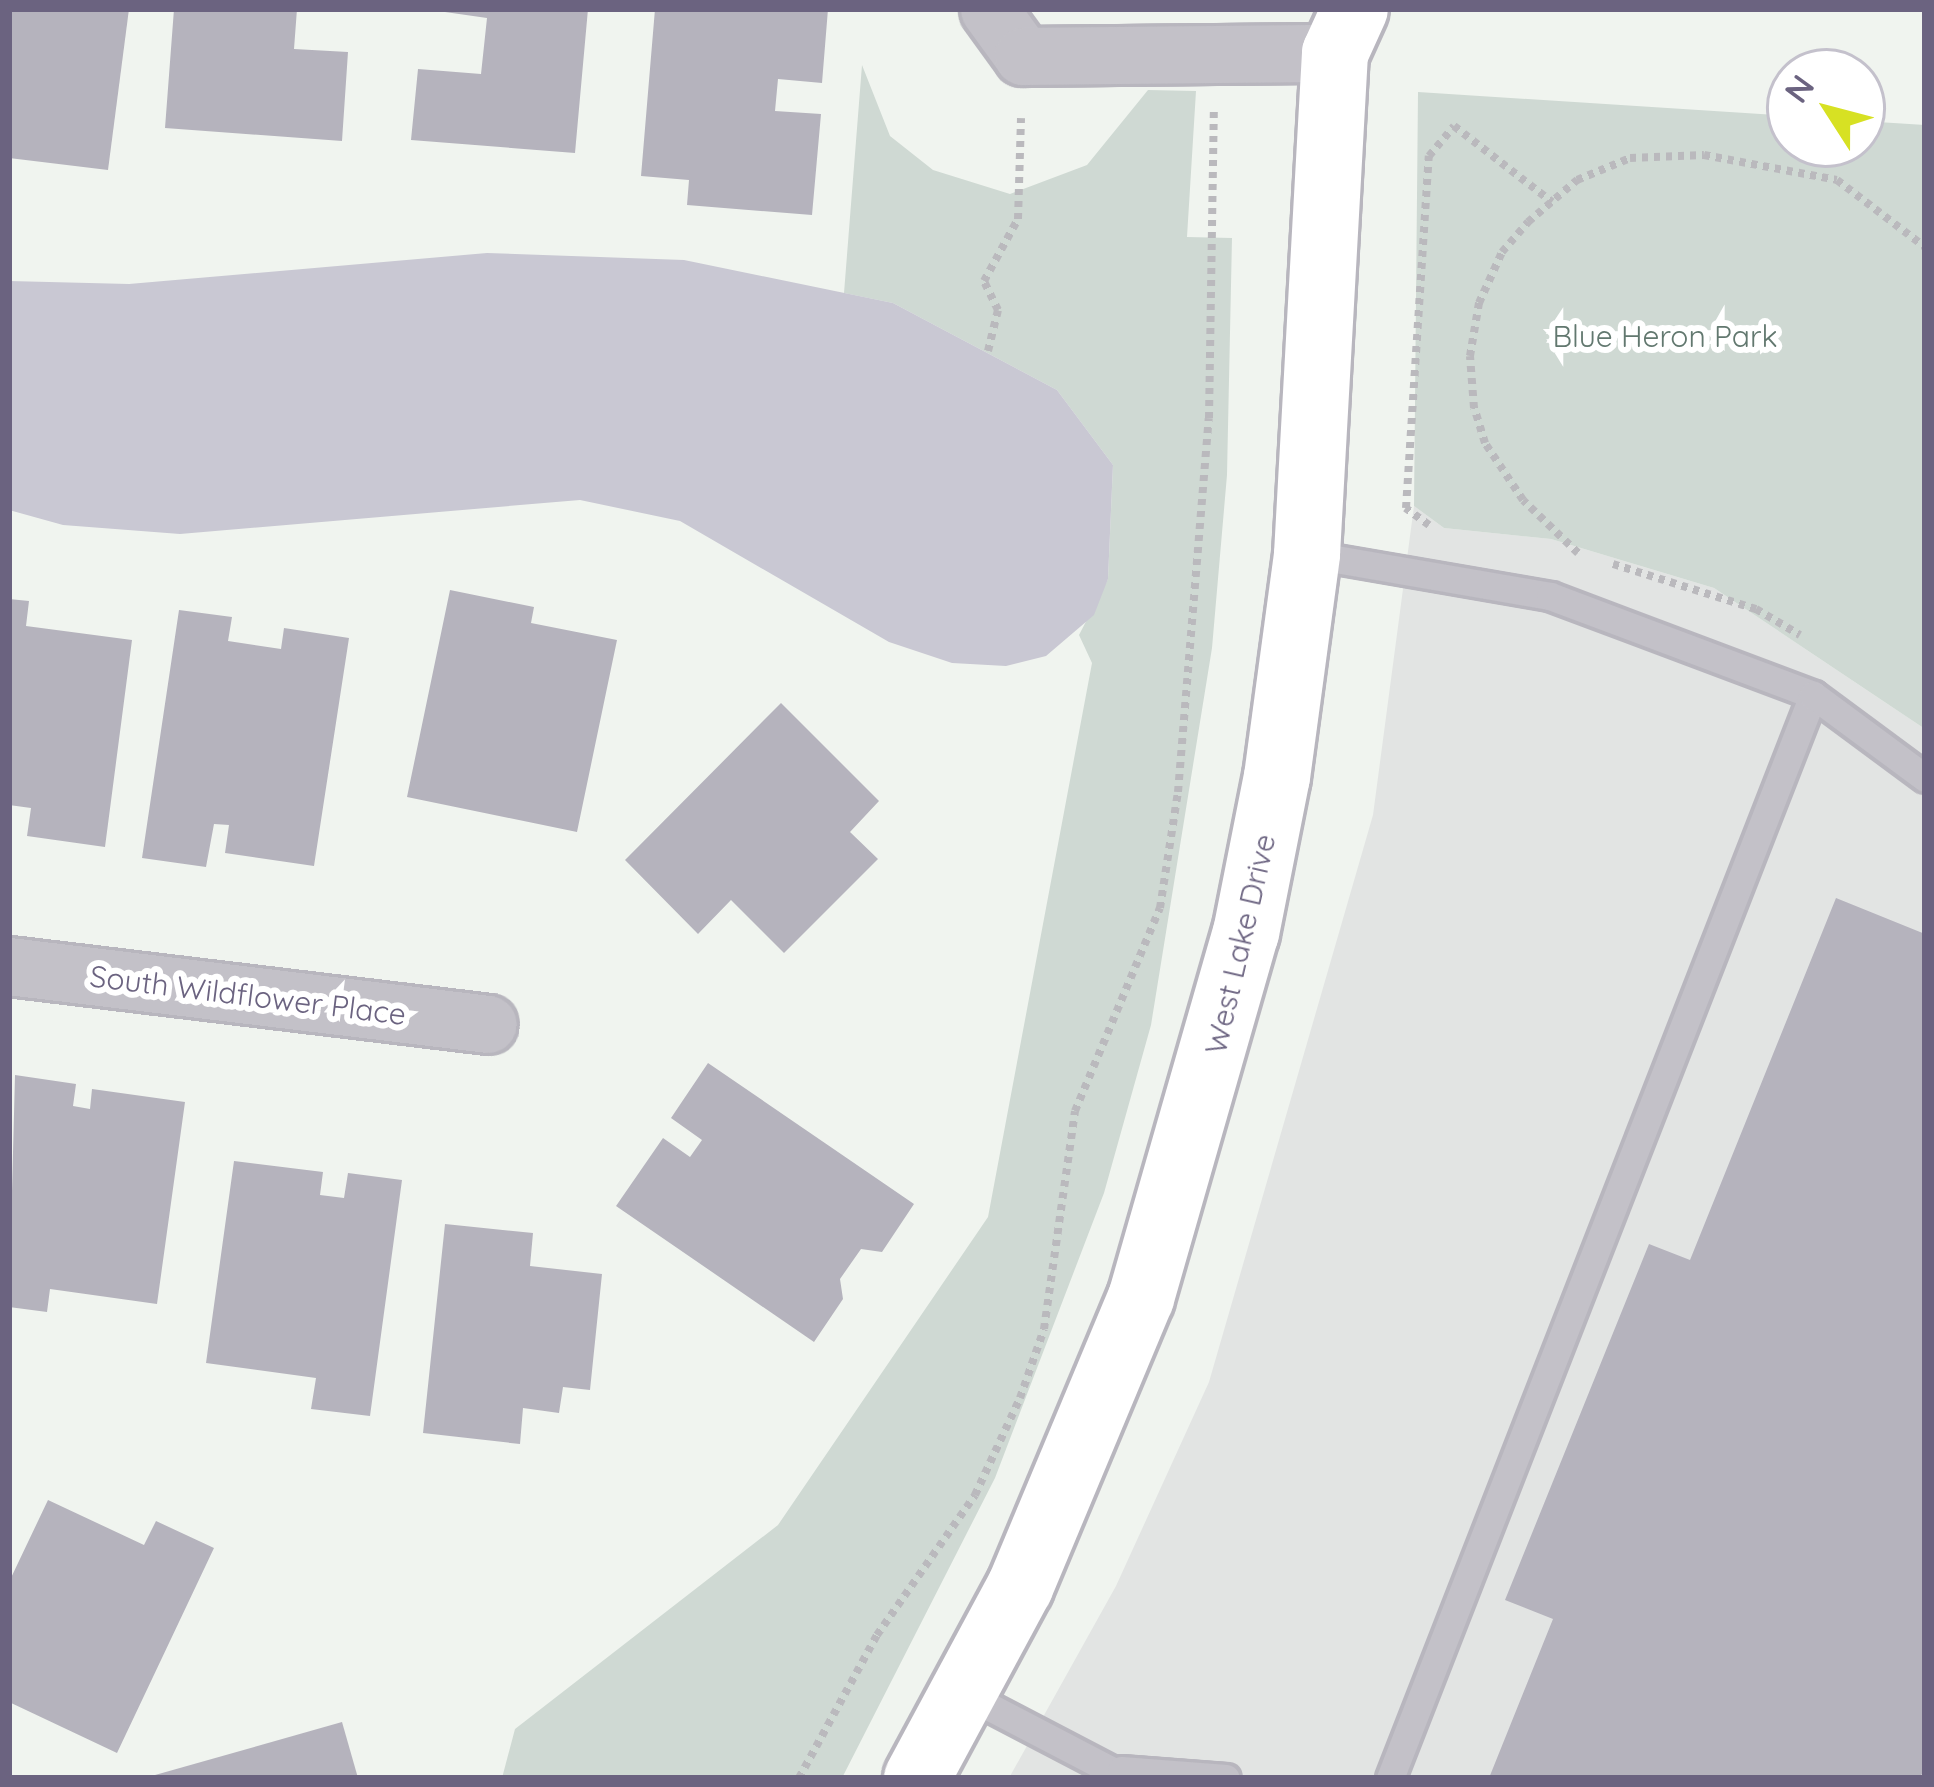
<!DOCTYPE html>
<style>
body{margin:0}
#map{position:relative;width:1934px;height:1787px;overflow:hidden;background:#f0f4ef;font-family:Quicksand,sans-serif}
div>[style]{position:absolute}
.built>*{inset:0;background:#e2e4e3}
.green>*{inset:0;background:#cfd9d3}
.water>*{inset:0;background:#c9c8d3}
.building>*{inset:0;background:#b5b3bd}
.path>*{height:8px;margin-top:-4px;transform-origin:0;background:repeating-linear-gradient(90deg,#bab9bd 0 6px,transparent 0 12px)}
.roads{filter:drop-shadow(3px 0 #b8b6be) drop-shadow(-3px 0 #b8b6be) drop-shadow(0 3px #b8b6be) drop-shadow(0 -3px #b8b6be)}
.lane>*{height:27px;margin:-13.5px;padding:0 13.5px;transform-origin:13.5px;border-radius:13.5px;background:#c3c1c8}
.street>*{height:57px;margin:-28.5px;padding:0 28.5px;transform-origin:28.5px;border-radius:28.5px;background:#c3c1c8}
.secondary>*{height:66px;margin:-33px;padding:0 33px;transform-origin:33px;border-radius:33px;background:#fff}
span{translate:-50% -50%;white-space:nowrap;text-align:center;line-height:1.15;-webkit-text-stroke:12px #fff;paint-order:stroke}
.park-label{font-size:30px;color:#62786f}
.street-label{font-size:30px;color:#6b6380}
.frame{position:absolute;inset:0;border:12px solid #6b6380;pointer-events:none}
.north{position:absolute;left:1766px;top:48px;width:120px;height:120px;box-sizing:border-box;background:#fff;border:3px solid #c4c1cc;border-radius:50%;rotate:306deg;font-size:33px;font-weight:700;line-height:48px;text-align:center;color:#6b6380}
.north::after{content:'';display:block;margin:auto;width:42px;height:54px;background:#d7e123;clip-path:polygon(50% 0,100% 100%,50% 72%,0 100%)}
</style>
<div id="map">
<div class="built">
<div style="clip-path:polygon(1414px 506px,1444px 528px,1551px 539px,1714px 588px,1925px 729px,1925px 1778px,1009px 1778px,1116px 1586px,1209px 1382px,1373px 815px)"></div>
</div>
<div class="green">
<div style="clip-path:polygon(862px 65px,890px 136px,933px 170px,1010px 194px,1087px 165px,1148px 90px,1196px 91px,1187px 237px,1232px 238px,1227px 475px,1212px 648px,1151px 1025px,1104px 1193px,995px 1478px,842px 1778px,502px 1778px,515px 1729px,778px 1525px,988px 1217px,1092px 663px,1079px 635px,1108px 579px,1113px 465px,1057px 390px,893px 303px,844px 293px)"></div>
<div style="clip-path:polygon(1418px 92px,1790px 116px,1790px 144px,1862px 144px,1862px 121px,1925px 125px,1925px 729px,1714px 588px,1551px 539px,1444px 528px,1414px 506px)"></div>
</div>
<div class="water">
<div style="clip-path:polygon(487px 253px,684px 260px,893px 303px,1057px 390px,1113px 465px,1108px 579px,1094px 615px,1046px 656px,1006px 666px,952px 663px,889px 642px,680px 521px,580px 500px,180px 534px,63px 525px,9px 510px,9px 281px,129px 284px)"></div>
</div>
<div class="building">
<div style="clip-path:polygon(9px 9px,129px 9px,108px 170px,9px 158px)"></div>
<div style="clip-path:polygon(174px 9px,297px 9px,294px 49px,348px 52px,342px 141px,165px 128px)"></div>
<div style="clip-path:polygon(424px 9px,588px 9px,575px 153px,411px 140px,418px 69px,481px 74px,487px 18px)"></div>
<div style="clip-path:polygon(655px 9px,828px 9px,822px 83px,778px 79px,775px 111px,821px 114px,812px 215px,687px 205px,689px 180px,641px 176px)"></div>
<div style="clip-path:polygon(450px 590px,534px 607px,531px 623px,617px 640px,577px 832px,407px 797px)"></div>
<div style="clip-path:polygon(9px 599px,29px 601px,26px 626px,132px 640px,105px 847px,27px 836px,31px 808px,9px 805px)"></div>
<div style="clip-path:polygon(179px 610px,232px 617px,228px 641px,281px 649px,284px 628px,349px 638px,314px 866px,225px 853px,229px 825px,214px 824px,206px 867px,142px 858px)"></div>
<div style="clip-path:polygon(781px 703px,879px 801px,850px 832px,878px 859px,784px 953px,731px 900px,698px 934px,625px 860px)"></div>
<div style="clip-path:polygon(1836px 898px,1925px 934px,1925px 1767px,1920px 1778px,1489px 1778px,1553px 1619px,1505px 1600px,1649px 1244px,1690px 1260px)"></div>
<div style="clip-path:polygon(708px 1063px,914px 1204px,882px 1252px,861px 1249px,840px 1279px,843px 1299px,814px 1342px,616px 1206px,663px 1138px,690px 1157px,702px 1140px,671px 1118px)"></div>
<div style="clip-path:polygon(15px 1075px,76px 1084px,73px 1106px,90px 1109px,92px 1089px,185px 1102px,157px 1304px,50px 1289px,47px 1312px,9px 1307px)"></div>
<div style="clip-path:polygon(234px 1161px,323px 1172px,320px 1195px,344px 1198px,348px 1173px,402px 1180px,370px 1416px,311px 1409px,316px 1378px,206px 1363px)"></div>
<div style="clip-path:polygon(445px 1224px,533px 1233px,530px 1266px,602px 1274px,590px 1390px,563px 1387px,559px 1413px,523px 1408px,520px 1444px,423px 1433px)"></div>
<div style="clip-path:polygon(48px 1500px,144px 1545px,156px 1521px,214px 1548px,117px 1753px,9px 1702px,9px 1582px)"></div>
<div style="clip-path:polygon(342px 1722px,358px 1778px,148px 1778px,148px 1777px)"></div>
</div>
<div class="path">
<div style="left:988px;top:351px;width:42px;rotate:-76.3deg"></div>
<div style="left:998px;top:310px;width:32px;rotate:-116deg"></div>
<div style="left:984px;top:281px;width:71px;rotate:-61.3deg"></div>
<div style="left:1018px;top:219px;width:101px;rotate:-88.3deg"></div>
<div style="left:1429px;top:525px;width:29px;rotate:-144deg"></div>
<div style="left:1406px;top:508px;width:353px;rotate:-86.3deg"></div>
<div style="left:1429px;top:156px;width:39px;rotate:-50deg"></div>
<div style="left:1454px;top:126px;width:124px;rotate:37.8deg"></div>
<div style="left:1578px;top:553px;width:76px;rotate:-136.1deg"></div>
<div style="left:1523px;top:500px;width:69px;rotate:-123.7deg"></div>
<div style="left:1485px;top:443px;width:37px;rotate:-107deg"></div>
<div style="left:1474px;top:408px;width:52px;rotate:-94.4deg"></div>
<div style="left:1470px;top:356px;width:54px;rotate:-80.4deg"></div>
<div style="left:1479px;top:303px;width:56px;rotate:-65.7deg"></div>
<div style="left:1502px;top:252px;width:40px;rotate:-49deg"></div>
<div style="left:1528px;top:222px;width:65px;rotate:-40.6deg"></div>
<div style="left:1577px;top:180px;width:57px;rotate:-22.5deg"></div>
<div style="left:1630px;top:158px;width:74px;rotate:-2.3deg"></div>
<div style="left:1704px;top:155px;width:135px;rotate:10.6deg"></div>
<div style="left:1837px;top:180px;width:111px;rotate:37.3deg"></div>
<div style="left:1613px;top:564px;width:150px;rotate:17.5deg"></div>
<div style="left:1756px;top:609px;width:51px;rotate:30.6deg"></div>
<div style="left:799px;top:1778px;width:163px;rotate:-61.4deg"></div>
<div style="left:877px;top:1635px;width:171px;rotate:-55deg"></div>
<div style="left:975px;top:1495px;width:107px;rotate:-65.1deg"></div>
<div style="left:1020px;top:1398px;width:73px;rotate:-70.8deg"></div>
<div style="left:1044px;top:1329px;width:220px;rotate:-81.9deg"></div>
<div style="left:1075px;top:1111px;width:220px;rotate:-67.3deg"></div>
<div style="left:1160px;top:908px;width:117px;rotate:-81.2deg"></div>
<div style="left:1178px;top:792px;width:375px;rotate:-85.3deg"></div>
<div style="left:1209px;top:418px;width:306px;rotate:-89.1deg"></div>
</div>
<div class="roads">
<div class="lane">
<div style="left:1307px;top:554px;width:247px;rotate:9.8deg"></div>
<div style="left:1550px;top:596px;width:281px;rotate:20.6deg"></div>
<div style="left:1813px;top:695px;width:1163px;rotate:111.33deg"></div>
<div style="left:1813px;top:695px;width:139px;rotate:36.5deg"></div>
<div style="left:965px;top:1694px;width:182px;rotate:27.6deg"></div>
<div style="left:1121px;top:1770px;width:105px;rotate:4.4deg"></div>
</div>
<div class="street">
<div style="left:989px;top:9px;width:58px;rotate:54.1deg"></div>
<div style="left:1023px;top:56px;width:312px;rotate:-0.6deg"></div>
<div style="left:9px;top:966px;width:482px;rotate:6.9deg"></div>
</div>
<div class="secondary">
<div style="left:917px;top:1778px;width:217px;rotate:-61.7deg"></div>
<div style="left:1020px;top:1587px;width:313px;rotate:-67.3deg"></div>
<div style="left:1141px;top:1298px;width:380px;rotate:-74deg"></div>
<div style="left:1246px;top:933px;width:159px;rotate:-78.8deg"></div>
<div style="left:1277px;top:777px;width:225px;rotate:-82.3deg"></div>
<div style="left:1307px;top:554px;width:502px;rotate:-86.8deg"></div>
<div style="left:1335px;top:53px;width:48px;rotate:-65.6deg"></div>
</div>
</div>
<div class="park-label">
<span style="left:1665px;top:336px">Blue Heron Park</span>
</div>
<div class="street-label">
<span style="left:1240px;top:944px;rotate:-77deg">West Lake Drive</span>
<span style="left:248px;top:995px;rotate:7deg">South Wildflower Place</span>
</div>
<div class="frame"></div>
<div class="north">N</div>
</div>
